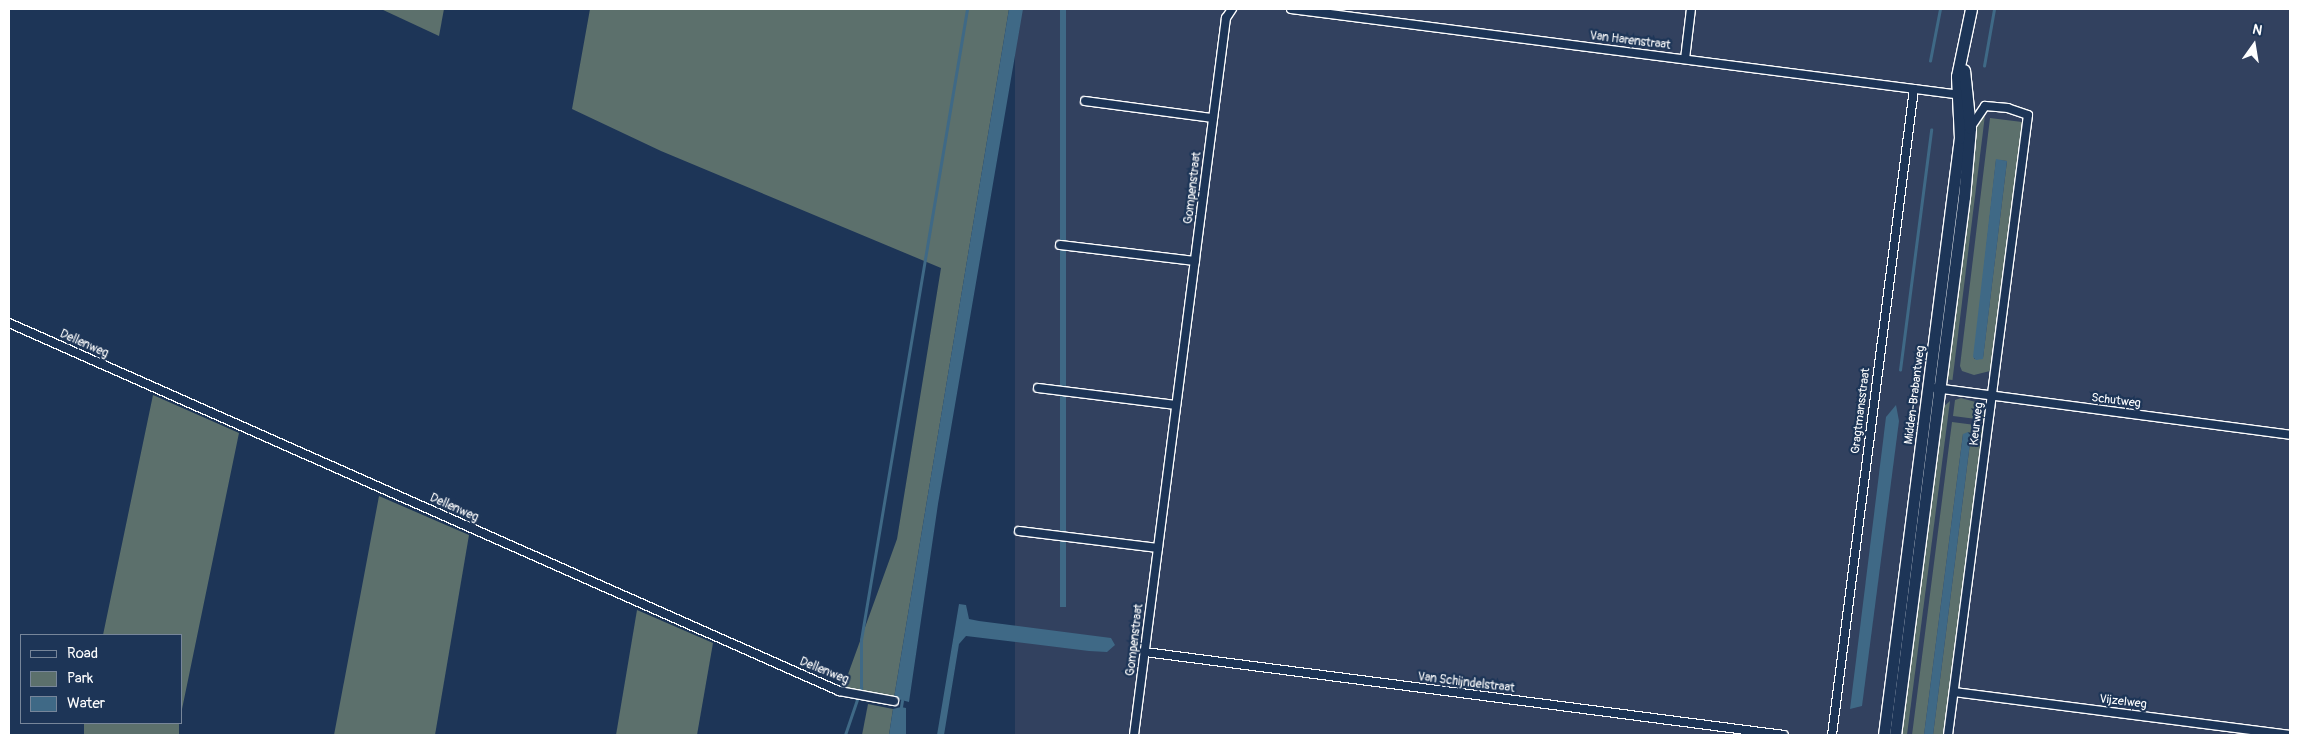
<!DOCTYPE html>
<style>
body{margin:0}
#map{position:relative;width:2299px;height:744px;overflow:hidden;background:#1d3557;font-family:Pangolin,sans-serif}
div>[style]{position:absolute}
.built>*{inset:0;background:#32415f;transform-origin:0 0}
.green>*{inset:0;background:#5c706c;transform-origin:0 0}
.water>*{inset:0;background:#3f6986;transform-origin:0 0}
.stream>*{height:2.5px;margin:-1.25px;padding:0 1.25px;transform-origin:1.25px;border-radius:1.25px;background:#3f6986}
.roads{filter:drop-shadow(1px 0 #fff) drop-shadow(-1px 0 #fff) drop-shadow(0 1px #fff) drop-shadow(0 -1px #fff)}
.street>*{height:8px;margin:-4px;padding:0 4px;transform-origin:4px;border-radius:4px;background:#1d3557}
.secondary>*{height:11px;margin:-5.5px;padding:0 5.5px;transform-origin:5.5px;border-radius:5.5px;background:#1d3557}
span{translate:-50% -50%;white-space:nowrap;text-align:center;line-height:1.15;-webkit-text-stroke:4.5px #1d3557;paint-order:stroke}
.street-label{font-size:12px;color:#fff}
.frame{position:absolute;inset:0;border:10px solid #fff;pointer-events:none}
.legend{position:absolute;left:20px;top:634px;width:162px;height:90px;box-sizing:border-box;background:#1d3557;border:1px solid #77869a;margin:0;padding:6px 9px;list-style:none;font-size:15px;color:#fff}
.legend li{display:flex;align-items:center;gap:10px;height:25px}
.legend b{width:25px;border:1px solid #77869a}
.north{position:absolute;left:2229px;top:20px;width:50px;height:50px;-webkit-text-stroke:4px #1d3557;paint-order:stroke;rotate:13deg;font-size:14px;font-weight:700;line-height:20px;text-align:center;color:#fff}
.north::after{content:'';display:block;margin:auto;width:18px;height:22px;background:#fff;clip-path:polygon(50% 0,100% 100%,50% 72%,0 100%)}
</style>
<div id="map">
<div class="built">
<div style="left:1015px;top:9px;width:1275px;height:735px"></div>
</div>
<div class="green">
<div style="clip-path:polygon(381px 9px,444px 9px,439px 36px)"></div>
<div style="clip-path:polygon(590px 9px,1009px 9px,894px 698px,843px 688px,897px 539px,941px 268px,661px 151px,572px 109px)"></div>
<div style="left:1985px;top:115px;width:267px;height:11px;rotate:97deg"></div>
<div style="clip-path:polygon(evenodd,1990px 118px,2022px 122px,1990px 371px,1974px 375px,1962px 371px,1960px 366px,1990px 118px,1996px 160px,2007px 161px,1983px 358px,1974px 359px,1996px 160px)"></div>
<div style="clip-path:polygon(153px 395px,239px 433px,181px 714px,181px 635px,103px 635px)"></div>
<div style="clip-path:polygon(1961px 398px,1983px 404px,1984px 420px,1953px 416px,1955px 400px)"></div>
<div style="clip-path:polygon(1950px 401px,1907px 735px,1898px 735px,1941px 409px)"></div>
<div style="clip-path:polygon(1952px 422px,1983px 426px,1943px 735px,1933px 735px,1971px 435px,1963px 434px,1924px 735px,1912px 735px)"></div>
<div style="clip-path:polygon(379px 496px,469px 535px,435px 735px,334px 735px)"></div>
<div style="clip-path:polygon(637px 610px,713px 643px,697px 735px,616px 735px)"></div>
<div style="clip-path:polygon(868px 704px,893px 709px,889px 735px,862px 735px)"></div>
<div style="left:84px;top:723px;width:95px;height:12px"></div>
</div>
<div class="water">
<div style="clip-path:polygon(1009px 9px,1023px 9px,938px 504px,909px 702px,894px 698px)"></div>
<div style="left:1060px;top:9px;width:6px;height:598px"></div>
<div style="clip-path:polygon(1996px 159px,2007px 161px,1983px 359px,1976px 360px,1973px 357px)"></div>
<div style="clip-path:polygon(1896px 405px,1899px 421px,1862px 706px,1850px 709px,1886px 417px)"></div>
<div style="clip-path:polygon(1968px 432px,1971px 435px,1933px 735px,1924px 735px,1963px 434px)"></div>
<div style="clip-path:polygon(959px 604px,966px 605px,969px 619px,979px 621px,1111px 638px,1115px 645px,1107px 652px,1089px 651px,966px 636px,959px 644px,944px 735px,937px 735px)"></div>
<div style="clip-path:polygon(901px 707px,906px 708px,906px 735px,889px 735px,893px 709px)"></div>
</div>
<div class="stream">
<div style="left:1930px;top:61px;width:53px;rotate:-79.1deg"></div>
<div style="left:1984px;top:66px;width:58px;rotate:-80deg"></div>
<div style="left:1900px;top:370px;width:242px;rotate:-82.6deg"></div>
<div style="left:901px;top:707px;width:6px;rotate:-81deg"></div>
<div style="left:845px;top:735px;width:50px;rotate:-71.2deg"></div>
<div style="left:861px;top:688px;width:48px;rotate:-90deg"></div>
<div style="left:861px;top:640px;width:640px;rotate:-80.46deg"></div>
</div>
<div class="roads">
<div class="street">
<div style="left:1291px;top:9px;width:675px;rotate:7.31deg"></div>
<div style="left:1685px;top:59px;width:50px;rotate:-83.2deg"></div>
<div style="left:1085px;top:101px;width:129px;rotate:7.6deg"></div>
<div style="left:1060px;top:245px;width:136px;rotate:6.8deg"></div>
<div style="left:9px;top:323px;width:908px;rotate:23.91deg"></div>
<div style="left:839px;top:691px;width:56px;rotate:10.3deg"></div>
<div style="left:1038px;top:388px;width:139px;rotate:7deg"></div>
<div style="left:1935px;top:388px;width:358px;rotate:7.5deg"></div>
<div style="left:1019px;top:531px;width:140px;rotate:7deg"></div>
<div style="left:1145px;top:652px;width:644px;rotate:7.4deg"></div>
<div style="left:1954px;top:692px;width:339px;rotate:7.3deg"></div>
<div style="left:1134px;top:735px;width:723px;rotate:-82.69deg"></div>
<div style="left:1226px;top:18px;width:11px;rotate:-56deg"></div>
<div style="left:1832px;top:735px;width:651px;rotate:-82.77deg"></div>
<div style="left:1948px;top:735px;width:625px;rotate:-82.65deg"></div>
<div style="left:2028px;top:115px;width:21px;rotate:-161deg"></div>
<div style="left:2008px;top:108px;width:23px;rotate:-175deg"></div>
<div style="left:1985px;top:106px;width:27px;rotate:124deg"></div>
</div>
<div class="secondary">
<div style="left:1884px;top:735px;width:602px;rotate:-82.75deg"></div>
<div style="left:1960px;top:138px;width:62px;rotate:-92.8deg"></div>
<div style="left:1957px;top:76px;width:68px;rotate:-78.2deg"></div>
<div style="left:1895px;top:735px;width:542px;rotate:-82.69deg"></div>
<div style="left:1964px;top:197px;width:69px;rotate:-85deg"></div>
<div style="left:1970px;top:128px;width:58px;rotate:-95.9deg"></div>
</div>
</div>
<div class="street-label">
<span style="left:1630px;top:41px;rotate:7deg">Van Harenstraat</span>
<span style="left:1193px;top:188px;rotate:-83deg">Gompenstraat</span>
<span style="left:84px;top:344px;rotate:24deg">Dellenweg</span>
<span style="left:1915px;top:395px;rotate:-83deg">Midden-Brabantweg</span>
<span style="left:2116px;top:401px;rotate:7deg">Schutweg</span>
<span style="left:1861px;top:411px;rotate:-83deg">Gragtmansstraat</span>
<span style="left:1977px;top:424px;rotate:-83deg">Keurweg</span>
<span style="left:454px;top:508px;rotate:24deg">Dellenweg</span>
<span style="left:1135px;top:640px;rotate:-83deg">Gompenstraat</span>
<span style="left:824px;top:671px;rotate:22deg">Dellenweg</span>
<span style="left:1466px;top:683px;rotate:7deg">Van Schijndelstraat</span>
<span style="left:2123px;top:702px;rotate:7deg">Vijzelweg</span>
</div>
<div class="frame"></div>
<ul class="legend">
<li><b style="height:6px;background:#1d3557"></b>Road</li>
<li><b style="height:14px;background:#5c706c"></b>Park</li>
<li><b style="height:14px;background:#3f6986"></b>Water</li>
</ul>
<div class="north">N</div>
</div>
